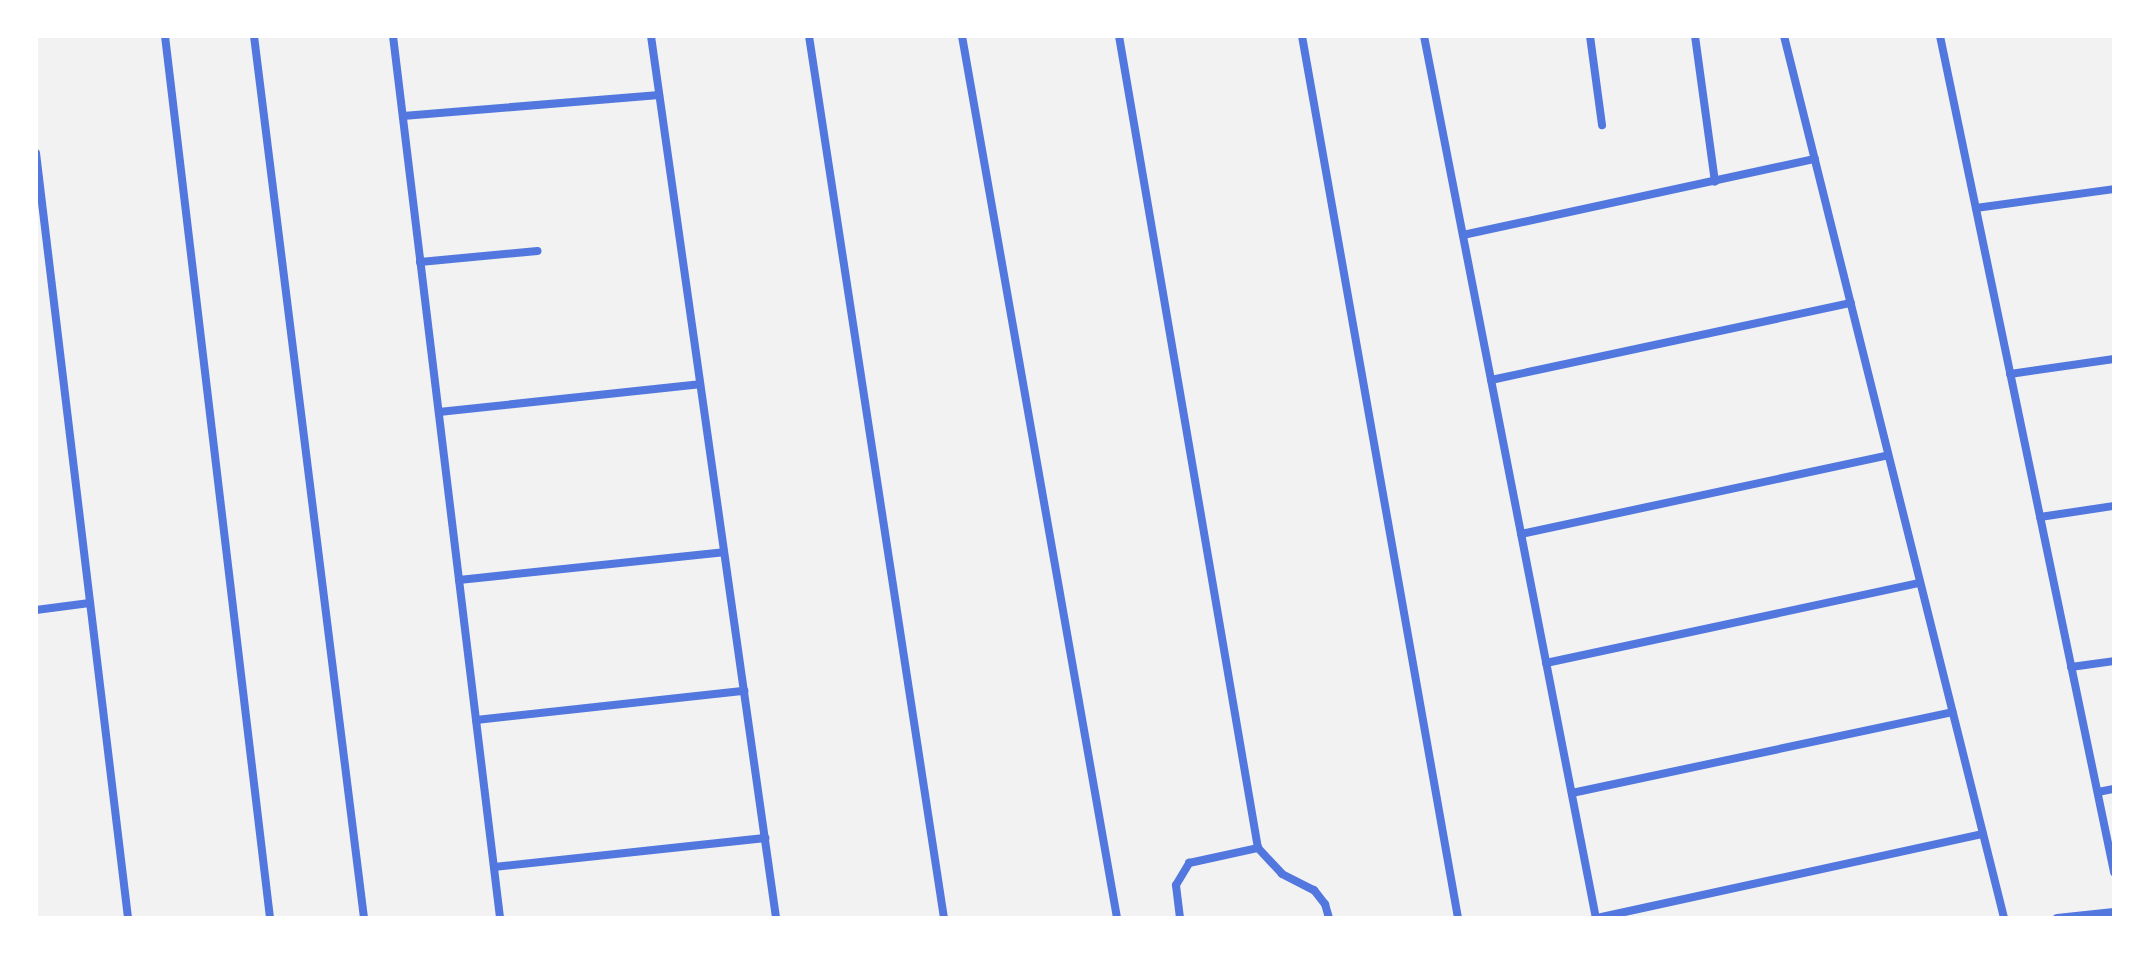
<!DOCTYPE html>
<style>
body{margin:0}
#map{position:relative;width:2150px;height:954px;overflow:hidden;background:#f2f2f2;font-family:Manrope,sans-serif}
div>[style]{position:absolute}
.minor>*{height:8px;margin:-4px;padding:0 4px;transform-origin:4px;border-radius:4px;background:#5277de}
span{translate:-50% -50%;white-space:nowrap;text-align:center;line-height:1.15;-webkit-text-stroke:8px #fff;paint-order:stroke}
.frame{position:absolute;inset:0;border:38px solid #fff;pointer-events:none}
</style>
<div id="map">
<div class="minor">
<div style="left:165px;top:36px;width:888px;rotate:83.21deg"></div>
<div style="left:254px;top:36px;width:889px;rotate:82.89deg"></div>
<div style="left:393px;top:36px;width:888px;rotate:83.08deg"></div>
<div style="left:651px;top:36px;width:891px;rotate:81.93deg"></div>
<div style="left:809px;top:36px;width:892px;rotate:81.3deg"></div>
<div style="left:962px;top:36px;width:896px;rotate:80.03deg"></div>
<div style="left:1119px;top:36px;width:824px;rotate:80.29deg"></div>
<div style="left:1258px;top:848px;width:35px;rotate:47deg"></div>
<div style="left:1282px;top:874px;width:36px;rotate:27deg"></div>
<div style="left:1314px;top:890px;width:18px;rotate:52deg"></div>
<div style="left:1325px;top:904px;width:15px;rotate:74deg"></div>
<div style="left:1302px;top:36px;width:896px;rotate:79.97deg"></div>
<div style="left:1424px;top:36px;width:899px;rotate:78.97deg"></div>
<div style="left:1590px;top:36px;width:90px;rotate:82.3deg"></div>
<div style="left:1695px;top:36px;width:147px;rotate:82.2deg"></div>
<div style="left:1784px;top:36px;width:909px;rotate:75.99deg"></div>
<div style="left:1940px;top:36px;width:854px;rotate:78.24deg"></div>
<div style="left:403px;top:116px;width:257px;rotate:-4.7deg"></div>
<div style="left:36px;top:153px;width:771px;rotate:83.14deg"></div>
<div style="left:1976px;top:208px;width:139px;rotate:-7.8deg"></div>
<div style="left:1463px;top:235px;width:360px;rotate:-12.2deg"></div>
<div style="left:420px;top:262px;width:118px;rotate:-5.4deg"></div>
<div style="left:2010px;top:374px;width:105px;rotate:-8.2deg"></div>
<div style="left:1491px;top:380px;width:368px;rotate:-12.1deg"></div>
<div style="left:439px;top:412px;width:262px;rotate:-6.1deg"></div>
<div style="left:2040px;top:517px;width:75px;rotate:-8.5deg"></div>
<div style="left:1521px;top:534px;width:375px;rotate:-12.1deg"></div>
<div style="left:459px;top:580px;width:266px;rotate:-6deg"></div>
<div style="left:36px;top:610px;width:54px;rotate:-7.4deg"></div>
<div style="left:1546px;top:663px;width:382px;rotate:-12.1deg"></div>
<div style="left:2071px;top:667px;width:43px;rotate:-7.9deg"></div>
<div style="left:476px;top:720px;width:270px;rotate:-6.2deg"></div>
<div style="left:2098px;top:792px;width:16px;rotate:-11deg"></div>
<div style="left:1572px;top:793px;width:389px;rotate:-12deg"></div>
<div style="left:494px;top:867px;width:273px;rotate:-6.1deg"></div>
<div style="left:1180px;top:918px;width:33px;rotate:-97deg"></div>
<div style="left:1176px;top:885px;width:26px;rotate:-59deg"></div>
<div style="left:1189px;top:863px;width:71px;rotate:-12.3deg"></div>
<div style="left:1597px;top:918px;width:395px;rotate:-12.3deg"></div>
<div style="left:2057px;top:918px;width:57px;rotate:-6deg"></div>
</div>
<div class="frame"></div>
</div>
